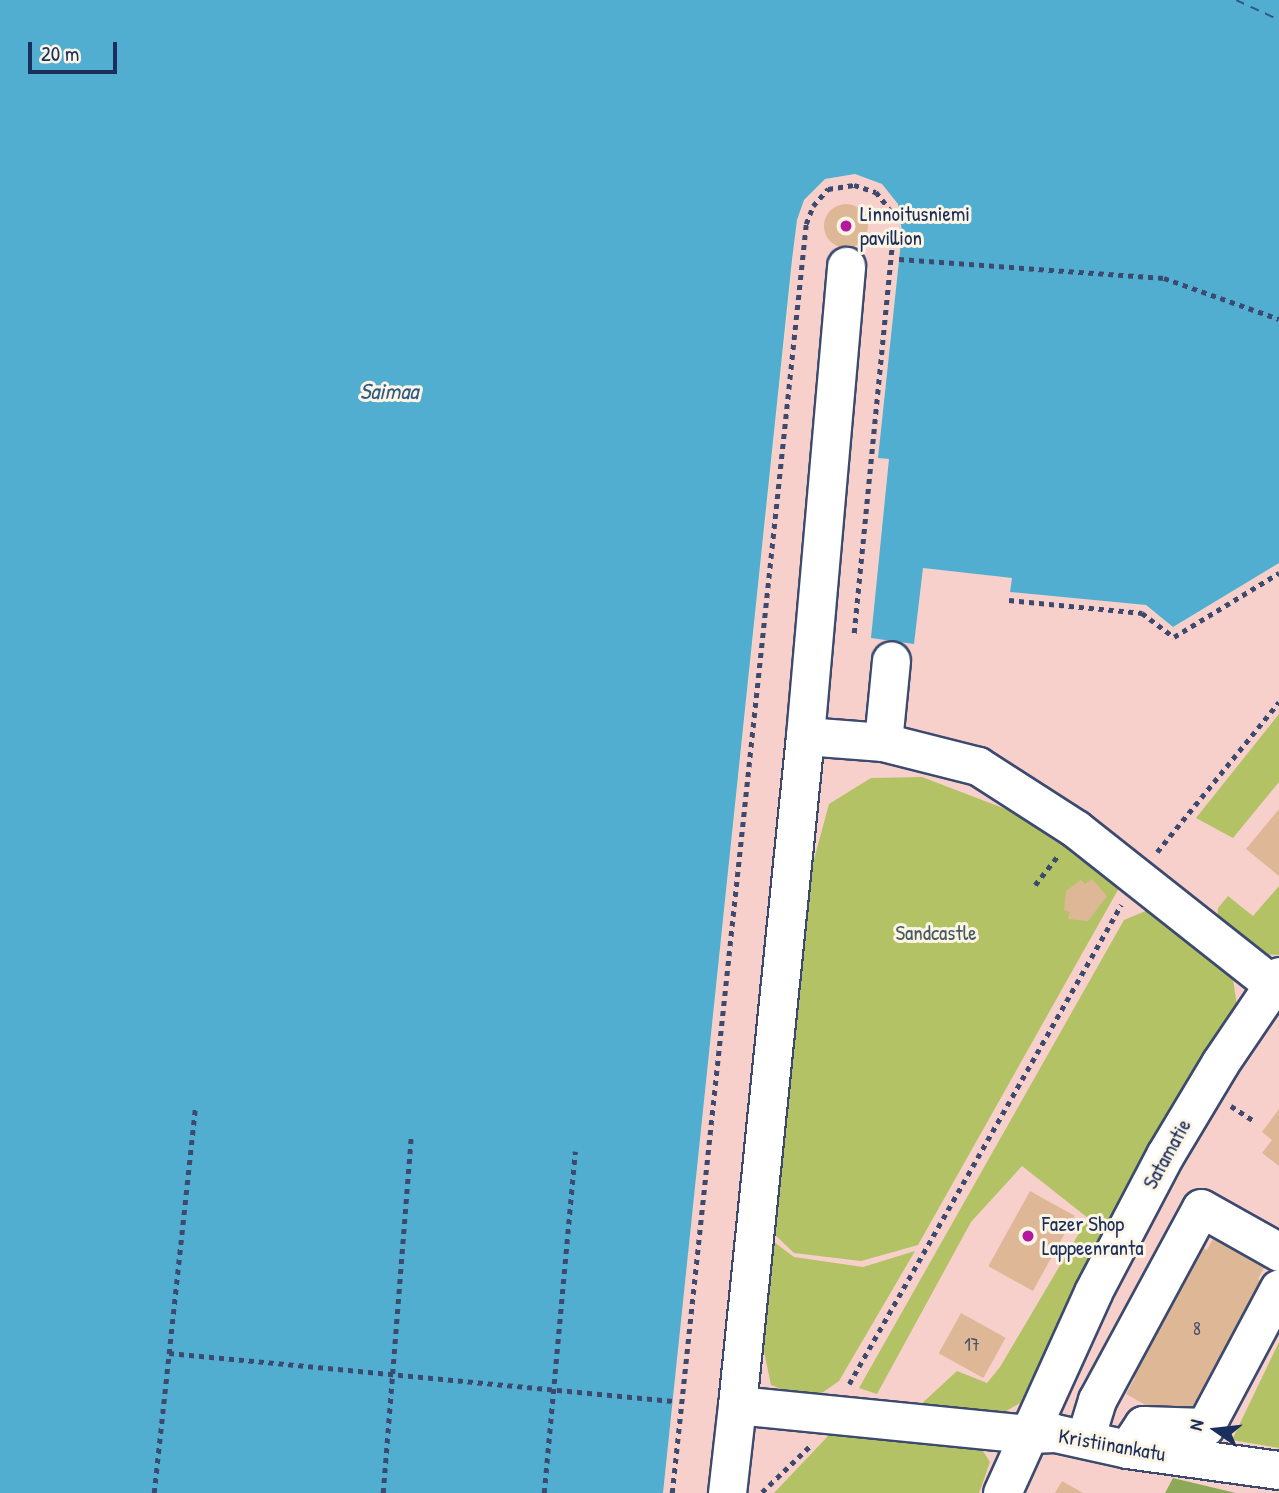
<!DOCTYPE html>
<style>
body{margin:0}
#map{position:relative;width:1279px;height:1493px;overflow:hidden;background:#eee5c7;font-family:"Patrick Hand",sans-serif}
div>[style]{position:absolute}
.built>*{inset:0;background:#f7d0cb}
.green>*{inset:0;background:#b3c264}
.forest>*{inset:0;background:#8ea85a}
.water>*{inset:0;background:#52aed0}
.ferry>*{height:2px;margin-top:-1px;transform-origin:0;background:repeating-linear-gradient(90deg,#2e5b86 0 9px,transparent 0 16px)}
.building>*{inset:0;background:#deb896;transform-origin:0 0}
.round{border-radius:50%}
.path>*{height:4.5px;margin-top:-2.25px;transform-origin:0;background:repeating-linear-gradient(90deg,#3b4a6e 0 5px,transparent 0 10px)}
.roads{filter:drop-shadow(2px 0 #3b4a6e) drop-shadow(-2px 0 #3b4a6e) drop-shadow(0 2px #3b4a6e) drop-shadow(0 -2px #3b4a6e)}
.minor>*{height:37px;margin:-18.5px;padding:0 18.5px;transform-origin:18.5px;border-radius:18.5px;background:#fff}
.dots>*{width:19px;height:19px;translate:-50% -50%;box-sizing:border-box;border:4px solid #fcf5e5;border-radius:50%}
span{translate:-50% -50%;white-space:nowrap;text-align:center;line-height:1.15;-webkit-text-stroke:6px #fcf5e5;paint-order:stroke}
.number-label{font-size:18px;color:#4c516c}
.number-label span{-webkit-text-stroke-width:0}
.poi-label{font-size:21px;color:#1b2f5e}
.left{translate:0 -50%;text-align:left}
.park-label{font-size:21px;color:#495b60}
.street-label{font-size:21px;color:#1b2f5e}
.water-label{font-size:23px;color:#2e5b86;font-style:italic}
.north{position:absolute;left:1181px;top:1395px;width:70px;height:70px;-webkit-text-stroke:5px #fcf5e5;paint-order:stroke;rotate:284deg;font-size:19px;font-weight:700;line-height:28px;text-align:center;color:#1b2f5e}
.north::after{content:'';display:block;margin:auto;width:24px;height:32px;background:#1b2f5e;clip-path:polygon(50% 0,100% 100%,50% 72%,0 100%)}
.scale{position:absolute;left:28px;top:42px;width:89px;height:32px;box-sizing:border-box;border:4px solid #1b2f5e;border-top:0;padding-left:9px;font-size:21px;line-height:24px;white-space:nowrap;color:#1b2f5e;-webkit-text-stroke:5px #fcf5e5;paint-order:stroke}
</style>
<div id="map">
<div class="built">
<div style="clip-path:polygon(855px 174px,882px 184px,898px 204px,902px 231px,878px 457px,889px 459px,914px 643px,923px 568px,1012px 578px,1011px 592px,1146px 605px,1173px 627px,1279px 563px,1279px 1342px,1233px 1440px,1279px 1448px,1279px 1493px,1236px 1493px,1174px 1478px,1165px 1493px,663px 1493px,797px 220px,804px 200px,825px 179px)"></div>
</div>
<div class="green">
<div style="clip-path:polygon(1279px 714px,1279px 782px,1233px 838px,1196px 818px)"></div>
<div style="clip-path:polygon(922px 777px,1042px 823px,1119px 888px,918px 1245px,861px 1261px,794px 1253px,771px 1231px,794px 933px,829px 804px,871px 778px)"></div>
<div style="clip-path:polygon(1279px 886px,1279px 955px,1260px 954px,1217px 921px,1218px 908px,1228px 896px,1253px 916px)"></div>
<div style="clip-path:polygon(1148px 910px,1233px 979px,1237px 1006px,1186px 1083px,1113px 1217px,1020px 1403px,999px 1415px,918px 1407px,957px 1371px,987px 1383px,1000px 1367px,1088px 1218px,1022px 1166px,971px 1222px,877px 1394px,859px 1388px,1124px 920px)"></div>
<div style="clip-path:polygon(770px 1239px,794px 1257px,863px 1267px,915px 1251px,839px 1381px,819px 1395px,807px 1399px,771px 1385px,763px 1347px)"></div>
<div style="clip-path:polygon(1279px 1342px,1279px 1448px,1232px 1440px)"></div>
<div style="clip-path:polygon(845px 1433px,981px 1448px,990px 1462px,979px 1493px,774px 1493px,828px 1436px)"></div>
</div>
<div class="forest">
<div style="clip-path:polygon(1173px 1478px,1236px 1493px,1165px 1493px)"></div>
</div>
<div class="water">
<div style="clip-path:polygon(0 0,1279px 0,1279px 563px,1173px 627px,1146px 605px,1010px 592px,1012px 578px,923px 568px,914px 644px,871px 638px,889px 459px,878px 458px,902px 232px,898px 204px,882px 184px,855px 174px,825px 179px,804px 200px,797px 220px,792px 260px,663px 1493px,0 1493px)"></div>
</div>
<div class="ferry">
<div style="left:1236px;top:0;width:47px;rotate:24.9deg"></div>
</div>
<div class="building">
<div class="round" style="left:824px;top:204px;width:44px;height:44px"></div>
<div style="clip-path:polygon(1279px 809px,1279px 876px,1246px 849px)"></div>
<div style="clip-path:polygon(1092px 879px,1107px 896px,1088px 921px,1068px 919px,1070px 912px,1064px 910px,1066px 891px,1081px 880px,1085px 884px)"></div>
<div style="clip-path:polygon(1279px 1109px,1279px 1166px,1262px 1153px,1272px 1140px,1262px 1132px)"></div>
<div style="left:1030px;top:1191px;width:51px;height:86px;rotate:29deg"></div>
<div style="clip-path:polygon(1215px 1235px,1266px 1264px,1258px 1279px,1271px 1286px,1198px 1414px,1186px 1407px,1177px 1423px,1126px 1394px,1135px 1378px,1123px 1371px,1195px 1243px,1207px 1250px)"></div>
<div style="left:961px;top:1313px;width:51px;height:46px;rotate:29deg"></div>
<div style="clip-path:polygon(1062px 1481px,1083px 1493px,1055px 1493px)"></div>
</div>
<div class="path">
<div style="left:899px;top:259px;width:266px;rotate:4.1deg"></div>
<div style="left:1164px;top:278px;width:122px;rotate:19.6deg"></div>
<div style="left:1009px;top:600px;width:134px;rotate:5.6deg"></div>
<div style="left:1142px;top:613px;width:40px;rotate:37deg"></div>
<div style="left:1174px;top:637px;width:123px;rotate:-31.4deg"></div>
<div style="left:1157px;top:852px;width:193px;rotate:-50.9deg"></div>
<div style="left:1035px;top:885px;width:37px;rotate:-52deg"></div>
<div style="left:1231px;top:1106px;width:27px;rotate:33deg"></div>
<div style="left:169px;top:1353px;width:506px;rotate:5.44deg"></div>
<div style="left:849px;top:1384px;width:551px;rotate:-60.41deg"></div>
<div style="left:762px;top:1492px;width:68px;rotate:-43.8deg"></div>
<div style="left:154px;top:1493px;width:386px;rotate:-83.9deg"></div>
<div style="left:383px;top:1493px;width:357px;rotate:-85.5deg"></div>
<div style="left:544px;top:1493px;width:343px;rotate:-84.8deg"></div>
<div style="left:672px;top:1493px;width:1276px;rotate:-83.97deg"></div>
<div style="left:806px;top:224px;width:19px;rotate:-69deg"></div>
<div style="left:813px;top:206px;width:23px;rotate:-49deg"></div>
<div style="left:828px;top:189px;width:26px;rotate:-9deg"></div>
<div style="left:854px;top:185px;width:23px;rotate:18deg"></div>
<div style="left:876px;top:192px;width:21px;rotate:51deg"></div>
<div style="left:889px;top:208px;width:23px;rotate:77deg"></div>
<div style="left:894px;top:230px;width:408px;rotate:95.6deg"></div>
</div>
<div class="roads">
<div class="minor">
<div style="left:805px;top:736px;width:472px;rotate:-85deg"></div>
<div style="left:883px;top:742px;width:82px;rotate:-84.4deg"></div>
<div style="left:1272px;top:984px;width:250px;rotate:-141.7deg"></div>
<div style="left:1076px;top:829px;width:117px;rotate:-147.3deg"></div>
<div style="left:978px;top:766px;width:98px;rotate:-165.8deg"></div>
<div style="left:883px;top:742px;width:78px;rotate:-175.6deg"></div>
<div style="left:805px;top:736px;width:672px;rotate:95.8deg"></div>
<div style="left:737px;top:1405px;width:292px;rotate:5.7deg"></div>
<div style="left:1028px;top:1434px;width:27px;rotate:-2deg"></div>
<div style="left:1055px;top:1433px;width:74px;rotate:12.5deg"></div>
<div style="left:1127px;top:1449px;width:153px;rotate:7.9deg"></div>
<div style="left:1085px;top:1439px;width:41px;rotate:-72.9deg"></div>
<div style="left:1097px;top:1400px;width:218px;rotate:-61.6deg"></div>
<div style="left:1201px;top:1208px;width:90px;rotate:29.4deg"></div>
<div style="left:1127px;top:1449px;width:29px;rotate:-56deg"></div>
<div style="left:1143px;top:1425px;width:62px;rotate:1.8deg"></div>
<div style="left:1205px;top:1427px;width:157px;rotate:-62deg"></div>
<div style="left:727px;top:1493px;width:89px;rotate:-83.5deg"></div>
<div style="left:1002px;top:1493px;width:221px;rotate:-65.6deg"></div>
<div style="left:1093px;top:1292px;width:155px;rotate:-62.3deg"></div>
<div style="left:1165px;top:1155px;width:107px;rotate:-59.1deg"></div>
<div style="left:1220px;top:1063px;width:105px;rotate:-55.9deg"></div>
</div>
</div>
<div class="dots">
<div style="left:846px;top:226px;background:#b5179e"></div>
<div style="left:1028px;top:1236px;background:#b5179e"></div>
</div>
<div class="number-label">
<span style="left:1197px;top:1329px">8</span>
<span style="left:972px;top:1345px">17</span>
</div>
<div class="poi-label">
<span class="left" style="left:860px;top:226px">Linnoitusniemi<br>pavillion</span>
<span class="left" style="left:1042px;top:1236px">Fazer Shop<br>Lappeenranta</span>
</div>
<div class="park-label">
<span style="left:936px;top:933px">Sandcastle</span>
</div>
<div class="street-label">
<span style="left:1167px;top:1154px;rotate:-61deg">Satamatie</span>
<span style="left:1112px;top:1445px;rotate:10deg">Kristiinankatu</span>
</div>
<div class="water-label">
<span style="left:389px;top:391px">Saimaa</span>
</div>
<div class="north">N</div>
<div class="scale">20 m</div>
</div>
